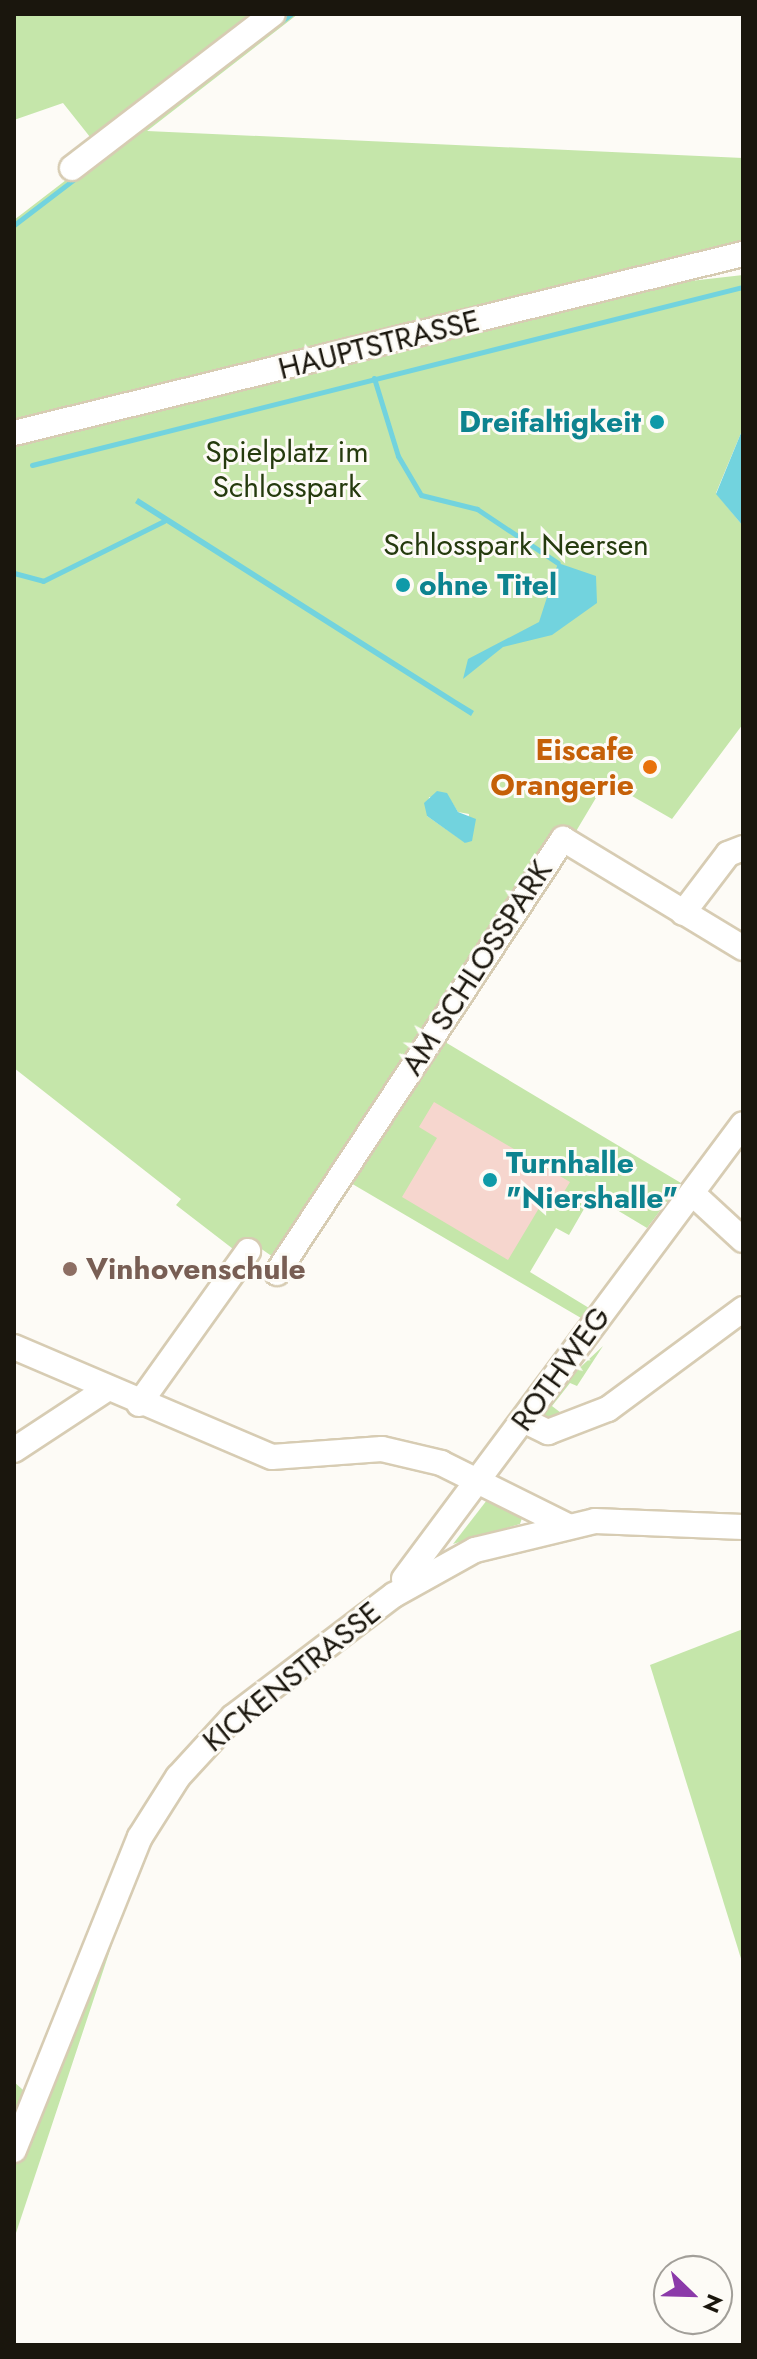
<!DOCTYPE html>
<style>
body{margin:0}
#map{position:relative;width:757px;height:2359px;overflow:hidden;background:#fdfbf6;font-family:Jost,sans-serif}
div>[style]{position:absolute}
.green>*{inset:0;background:#c5e6aa}
.water>*{inset:0;background:#72d3de}
.stream>*{height:5px;margin:-2.5px;padding:0 2.5px;transform-origin:2.5px;border-radius:2.5px;background:#72d3de}
.building>*{inset:0;background:#f6d6ce}
.roads{filter:drop-shadow(2px 0 #d7ccb3) drop-shadow(-2px 0 #d7ccb3) drop-shadow(0 2px #d7ccb3) drop-shadow(0 -2px #d7ccb3)}
.minor>*{height:24px;margin:-12px;padding:0 12px;transform-origin:12px;border-radius:12px;background:#fff}
.dots>*{width:22px;height:22px;translate:-50% -50%;box-sizing:border-box;border:4px solid #fdfbf6;border-radius:50%}
span{translate:-50% -50%;white-space:nowrap;text-align:center;line-height:1.15;-webkit-text-stroke:6px #fdfbf6;paint-order:stroke}
.street-label{font-size:30px;color:#1a160d}
.culture-label{font-size:30px;color:#0d838f;font-weight:700}
.right{translate:-100% -50%;text-align:right}
.left{translate:0 -50%;text-align:left}
.park-label{font-size:30px;color:#253b0e}
.food-label{font-size:30px;color:#c56008;font-weight:700}
.education-label{font-size:30px;color:#785e54;font-weight:700}
.frame{position:absolute;inset:0;border:16px solid #1a160d;pointer-events:none}
.north{position:absolute;left:653px;top:2255px;width:80px;height:80px;box-sizing:border-box;background:#fdfbf6;border:2px solid #a29f99;border-radius:50%;rotate:113deg;font-size:22px;font-weight:700;line-height:32px;text-align:center;color:#1a160d}
.north::after{content:'';display:block;margin:auto;width:28px;height:36px;background:#8b3aa9;clip-path:polygon(50% 0,100% 100%,50% 72%,0 100%)}
</style>
<div id="map">
<div class="green">
<div style="clip-path:polygon(14px 14px,262px 14px,94px 142px,63px 103px,14px 120px)"></div>
<div style="clip-path:polygon(282px 14px,298px 14px,147px 131px,743px 158px,743px 241px,14px 422px,14px 220px)"></div>
<div style="clip-path:polygon(evenodd,743px 275px,741px 433px,716px 493px,743px 526px,743px 724px,672px 819px,606px 781px,575px 833px,565px 827px,273px 1257px,247px 1239px,237px 1252px,176px 1205px,181px 1199px,14px 1068px,14px 445px,673px 283px,743px 275px,429px 797px,451px 801px,458px 812px,469px 814px,466px 843px,427px 816px,429px 797px)"></div>
<div style="clip-path:polygon(440px 1039px,681px 1183px,647px 1228px,592px 1195px,569px 1235px,556px 1228px,530px 1272px,589px 1308px,581px 1318px,349px 1182px)"></div>
<div style="clip-path:polygon(603px 1346px,577px 1386px,570px 1383px,552px 1406px,565px 1416px,552px 1422px,543px 1415px,570px 1377px)"></div>
<div style="clip-path:polygon(487px 1500px,522px 1518px,520px 1524px,453px 1544px)"></div>
<div style="clip-path:polygon(743px 1629px,743px 1965px,650px 1665px)"></div>
<div style="clip-path:polygon(125px 1905px,14px 2239px,14px 2082px,38px 2103px)"></div>
</div>
<div class="water">
<div style="clip-path:polygon(743px 372px,743px 526px,716px 494px,741px 433px)"></div>
<div style="clip-path:polygon(138px 498px,456px 700px,474px 711px,471px 716px,135px 503px)"></div>
<div style="clip-path:polygon(558px 563px,596px 576px,597px 603px,552px 635px,503px 647px,463px 679px,468px 659px,539px 622px)"></div>
<div style="clip-path:polygon(437px 791px,447px 793px,458px 812px,476px 819px,472px 841px,465px 843px,427px 816px,424px 803px)"></div>
</div>
<div class="stream">
<div style="left:279px;top:23px;width:15px;rotate:-37deg"></div>
<div style="left:14px;top:225px;width:79px;rotate:-37.3deg"></div>
<div style="left:374px;top:378px;width:82px;rotate:72.9deg"></div>
<div style="left:398px;top:456px;width:45px;rotate:59.5deg"></div>
<div style="left:421px;top:495px;width:58px;rotate:14deg"></div>
<div style="left:477px;top:509px;width:97px;rotate:33.7deg"></div>
<div style="left:32px;top:465px;width:733px;rotate:-14.06deg"></div>
<div style="left:14px;top:573px;width:30px;rotate:15deg"></div>
<div style="left:43px;top:581px;width:135px;rotate:-26.4deg"></div>
</div>
<div class="building">
<div style="clip-path:polygon(434px 1102px,570px 1182px,559px 1200px,548px 1193px,508px 1260px,402px 1197px,437px 1138px,419px 1127px)"></div>
</div>
<div class="roads">
<div class="minor">
<div style="left:72px;top:168px;width:253px;rotate:-37.5deg"></div>
<div style="left:14px;top:433px;width:751px;rotate:-13.8deg"></div>
<div style="left:683px;top:913px;width:74px;rotate:-52.7deg"></div>
<div style="left:728px;top:854px;width:16px;rotate:-22deg"></div>
<div style="left:692px;top:1193px;width:69px;rotate:42.7deg"></div>
<div style="left:277px;top:1273px;width:520px;rotate:-56.62deg"></div>
<div style="left:563px;top:839px;width:210px;rotate:31.2deg"></div>
<div style="left:14px;top:1347px;width:280px;rotate:23.1deg"></div>
<div style="left:272px;top:1457px;width:110px;rotate:-4.2deg"></div>
<div style="left:382px;top:1449px;width:61px;rotate:13.3deg"></div>
<div style="left:441px;top:1463px;width:142px;rotate:26.4deg"></div>
<div style="left:139px;top:1404px;width:188px;rotate:-54.5deg"></div>
<div style="left:523px;top:1420px;width:28px;rotate:26deg"></div>
<div style="left:548px;top:1432px;width:64px;rotate:-21deg"></div>
<div style="left:608px;top:1409px;width:168px;rotate:-36.5deg"></div>
<div style="left:14px;top:1450px;width:111px;rotate:-33.3deg"></div>
<div style="left:404px;top:1579px;width:567px;rotate:-53.31deg"></div>
<div style="left:14px;top:2150px;width:337px;rotate:-68.1deg"></div>
<div style="left:140px;top:1837px;width:71px;rotate:-57.7deg"></div>
<div style="left:178px;top:1777px;width:81px;rotate:-47.5deg"></div>
<div style="left:233px;top:1717px;width:202px;rotate:-37.2deg"></div>
<div style="left:394px;top:1595px;width:93px;rotate:-29.1deg"></div>
<div style="left:475px;top:1550px;width:123px;rotate:-13.6deg"></div>
<div style="left:595px;top:1521px;width:148px;rotate:2.3deg"></div>
</div>
</div>
<div class="dots">
<div style="left:657px;top:422px;background:#0f9aa8"></div>
<div style="left:403px;top:585px;background:#0f9aa8"></div>
<div style="left:650px;top:767px;background:#e8710a"></div>
<div style="left:490px;top:1180px;background:#0f9aa8"></div>
<div style="left:70px;top:1269px;background:#8d6e63"></div>
</div>
<div class="street-label">
<span style="left:379px;top:345px;rotate:-14deg">HAUPTSTRASSE</span>
<span style="left:477px;top:968px;rotate:-57deg">AM SCHLOSSPARK</span>
<span style="left:561px;top:1369px;rotate:-54deg">ROTHWEG</span>
<span style="left:292px;top:1677px;rotate:-39deg">KICKENSTRASSE</span>
</div>
<div class="culture-label">
<span class="right" style="left:641px;top:422px">Dreifaltigkeit</span>
<span class="left" style="left:419px;top:585px">ohne Titel</span>
<span class="left" style="left:506px;top:1180px">Turnhalle<br>"Niershalle"</span>
</div>
<div class="park-label">
<span style="left:287px;top:469px">Spielplatz im<br>Schlosspark</span>
<span style="left:516px;top:545px">Schlosspark Neersen</span>
</div>
<div class="food-label">
<span class="right" style="left:634px;top:767px">Eiscafe<br>Orangerie</span>
</div>
<div class="education-label">
<span class="left" style="left:86px;top:1269px">Vinhovenschule</span>
</div>
<div class="frame"></div>
<div class="north">N</div>
</div>
